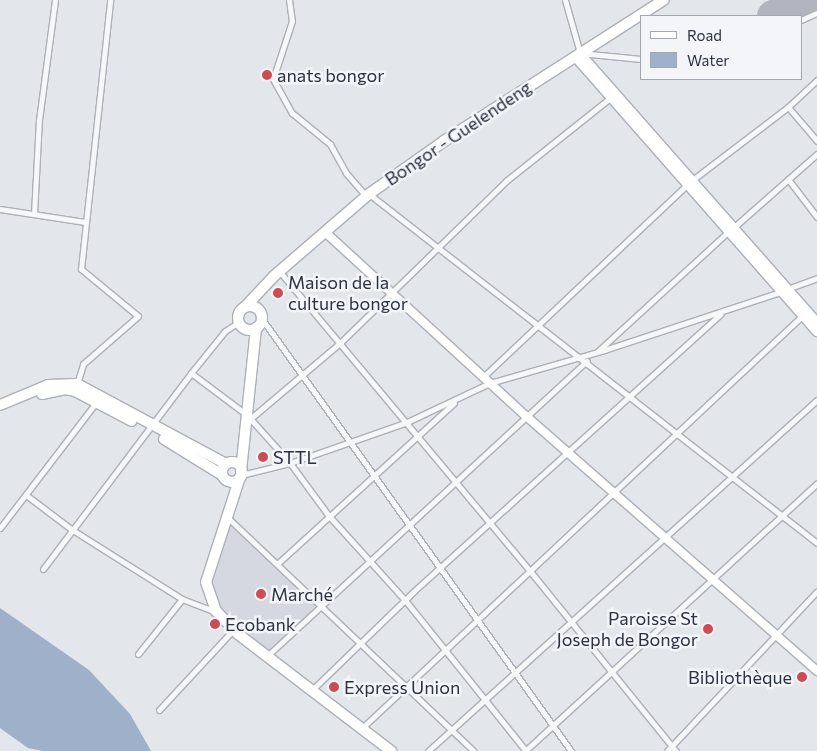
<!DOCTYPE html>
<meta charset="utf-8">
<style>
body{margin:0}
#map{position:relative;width:817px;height:751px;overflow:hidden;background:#e3e6eb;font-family:Commissioner,sans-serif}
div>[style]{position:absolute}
.built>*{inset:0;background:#d5d8e0}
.water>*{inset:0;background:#9fb0ca}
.runway>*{height:32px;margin:-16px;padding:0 16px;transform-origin:16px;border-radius:16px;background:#b0b5c0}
.roads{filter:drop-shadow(1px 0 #acb0b9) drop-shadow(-1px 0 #acb0b9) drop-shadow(0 1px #acb0b9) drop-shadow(0 -1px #acb0b9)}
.street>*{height:5px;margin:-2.5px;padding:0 2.5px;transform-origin:2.5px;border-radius:2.5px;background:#f6f7f9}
.secondary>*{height:8px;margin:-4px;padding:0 4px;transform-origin:4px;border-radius:4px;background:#fff}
.highway>*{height:10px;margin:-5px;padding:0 5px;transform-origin:5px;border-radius:5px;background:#fff}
.highway>.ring{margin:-5px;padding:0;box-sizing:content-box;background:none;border:10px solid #fff;border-radius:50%}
.dots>*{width:14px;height:14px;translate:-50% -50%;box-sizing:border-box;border:2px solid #f3f5f8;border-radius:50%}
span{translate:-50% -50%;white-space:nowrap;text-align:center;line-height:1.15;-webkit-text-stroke:5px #f3f5f8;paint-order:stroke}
.poi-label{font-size:18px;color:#2b3243}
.left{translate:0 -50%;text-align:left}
.right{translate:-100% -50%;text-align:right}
.street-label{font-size:18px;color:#2b3243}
.legend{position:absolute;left:640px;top:15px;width:162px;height:65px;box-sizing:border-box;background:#f3f5f8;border:1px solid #a3a7b0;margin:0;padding:6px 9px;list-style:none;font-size:15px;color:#2b3243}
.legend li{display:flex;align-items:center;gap:10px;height:25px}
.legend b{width:25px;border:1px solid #a3a7b0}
</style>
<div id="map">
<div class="built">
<div style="clip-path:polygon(233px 519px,325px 605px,273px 655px,230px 622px,217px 606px,209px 585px)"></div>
</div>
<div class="water">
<div style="clip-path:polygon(0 608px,89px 670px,130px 714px,151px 751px,43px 751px,28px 748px,0 728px)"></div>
</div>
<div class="runway">
<div style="left:773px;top:16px;width:41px;rotate:-22.8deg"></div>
</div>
<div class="roads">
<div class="street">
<div style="left:289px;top:0;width:21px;rotate:82deg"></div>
<div style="left:292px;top:21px;width:61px;rotate:108.1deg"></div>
<div style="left:273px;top:79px;width:39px;rotate:61deg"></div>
<div style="left:292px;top:113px;width:49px;rotate:39.2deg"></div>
<div style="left:330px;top:144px;width:33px;rotate:61deg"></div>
<div style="left:346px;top:173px;width:30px;rotate:49deg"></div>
<div style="left:565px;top:0;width:55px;rotate:74.2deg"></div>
<div style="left:580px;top:53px;width:61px;rotate:5.6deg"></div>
<div style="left:801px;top:20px;width:17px;rotate:-24deg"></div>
<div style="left:788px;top:107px;width:45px;rotate:49.5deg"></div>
<div style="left:788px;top:179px;width:48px;rotate:52.7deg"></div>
<div style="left:691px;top:181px;width:122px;rotate:-37.3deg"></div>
<div style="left:788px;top:107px;width:40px;rotate:-43deg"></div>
<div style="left:369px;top:194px;width:568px;rotate:37.92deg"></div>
<div style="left:0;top:209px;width:86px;rotate:8.7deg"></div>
<div style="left:34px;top:214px;width:94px;rotate:-87deg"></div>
<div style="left:39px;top:120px;width:121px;rotate:-82.4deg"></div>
<div style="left:733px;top:228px;width:112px;rotate:-41.4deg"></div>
<div style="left:280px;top:272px;width:390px;rotate:50.1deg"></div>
<div style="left:530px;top:571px;width:232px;rotate:51deg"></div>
<div style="left:787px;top:289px;width:32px;rotate:-20deg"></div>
<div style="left:262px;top:319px;width:531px;rotate:54.42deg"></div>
<div style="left:598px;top:351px;width:175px;rotate:-42.5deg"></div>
<div style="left:191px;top:373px;width:70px;rotate:36.9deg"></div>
<div style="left:247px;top:415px;width:64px;rotate:48.1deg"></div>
<div style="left:290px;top:463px;width:66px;rotate:53.7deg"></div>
<div style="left:329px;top:516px;width:113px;rotate:47.9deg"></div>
<div style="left:405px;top:600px;width:193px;rotate:51.3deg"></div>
<div style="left:483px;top:377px;width:279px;rotate:-43.3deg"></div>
<div style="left:77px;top:384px;width:21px;rotate:-73deg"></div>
<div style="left:83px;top:364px;width:73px;rotate:-41.1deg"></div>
<div style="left:138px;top:316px;width:74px;rotate:-140.5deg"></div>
<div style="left:81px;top:269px;width:271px;rotate:-83.8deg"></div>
<div style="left:250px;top:419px;width:119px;rotate:-40.2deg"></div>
<div style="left:341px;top:342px;width:231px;rotate:-44.3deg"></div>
<div style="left:506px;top:181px;width:133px;rotate:-38.6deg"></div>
<div style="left:241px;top:475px;width:50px;rotate:-13.8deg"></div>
<div style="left:290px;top:463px;width:124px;rotate:-19.3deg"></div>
<div style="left:407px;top:422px;width:92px;rotate:-25.2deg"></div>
<div style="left:490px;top:383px;width:119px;rotate:-16.1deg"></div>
<div style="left:604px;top:350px;width:185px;rotate:-18.2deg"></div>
<div style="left:26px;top:495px;width:56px;rotate:37.1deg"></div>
<div style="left:71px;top:529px;width:131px;rotate:32.2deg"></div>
<div style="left:182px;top:599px;width:34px;rotate:21deg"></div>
<div style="left:227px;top:517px;width:340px;rotate:43.5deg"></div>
<div style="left:0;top:528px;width:160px;rotate:-52.6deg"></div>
<div style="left:277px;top:564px;width:239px;rotate:-42.3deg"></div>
<div style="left:43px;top:569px;width:246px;rotate:-52.9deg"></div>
<div style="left:191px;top:373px;width:54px;rotate:-51deg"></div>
<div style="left:225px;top:331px;width:17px;rotate:-33deg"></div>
<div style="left:138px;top:654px;width:70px;rotate:-51.3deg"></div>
<div style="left:267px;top:656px;width:435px;rotate:-42.7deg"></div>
<div style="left:313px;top:689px;width:141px;rotate:-44.1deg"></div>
<div style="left:414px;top:591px;width:413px;rotate:-42.1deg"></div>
<div style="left:159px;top:710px;width:109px;rotate:-47.2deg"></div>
<div style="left:362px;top:728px;width:603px;rotate:-43.12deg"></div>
<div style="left:428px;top:751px;width:524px;rotate:-42.06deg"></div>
<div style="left:525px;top:751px;width:396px;rotate:-42.5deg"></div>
<div style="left:667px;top:751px;width:219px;rotate:-46.8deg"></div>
</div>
<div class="secondary">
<div style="left:580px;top:53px;width:359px;rotate:48.6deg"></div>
<div style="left:575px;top:57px;width:366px;rotate:48.7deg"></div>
<div style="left:325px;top:232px;width:273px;rotate:42.5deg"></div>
<div style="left:526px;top:416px;width:387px;rotate:41.2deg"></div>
</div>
<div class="highway">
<div class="ring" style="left:238px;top:306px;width:14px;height:14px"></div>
<div style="left:245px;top:307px;width:42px;rotate:-46.9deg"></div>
<div style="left:274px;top:276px;width:125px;rotate:-40.8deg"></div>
<div style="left:369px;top:194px;width:92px;rotate:-35.2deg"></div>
<div style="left:444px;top:141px;width:261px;rotate:-32.7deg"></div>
<div style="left:42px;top:394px;width:24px;rotate:-12deg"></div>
<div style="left:65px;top:389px;width:10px;rotate:11deg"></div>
<div style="left:75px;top:391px;width:64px;rotate:27.8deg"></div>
<div style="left:0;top:405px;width:52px;rotate:-22.6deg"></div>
<div style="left:48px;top:385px;width:29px;rotate:-2deg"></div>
<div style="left:77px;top:384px;width:169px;rotate:28.2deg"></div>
<div style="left:164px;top:439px;width:68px;rotate:31.8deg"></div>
<div class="ring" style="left:222px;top:462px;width:10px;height:10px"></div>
<div style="left:241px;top:471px;width:144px;rotate:-84deg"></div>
<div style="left:240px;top:477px;width:110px;rotate:107.9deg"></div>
<div style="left:206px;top:582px;width:31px;rotate:71deg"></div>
<div style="left:216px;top:611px;width:32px;rotate:46deg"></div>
<div style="left:238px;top:634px;width:193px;rotate:37.4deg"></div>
</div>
</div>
<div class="dots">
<div style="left:267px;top:75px;background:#cd4b54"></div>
<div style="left:278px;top:293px;background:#cd4b54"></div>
<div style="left:263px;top:457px;background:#cd4b54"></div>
<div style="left:261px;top:594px;background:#cd4b54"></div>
<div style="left:215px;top:624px;background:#cd4b54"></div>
<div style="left:708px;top:629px;background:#cd4b54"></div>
<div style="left:802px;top:677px;background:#cd4b54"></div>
<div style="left:334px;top:687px;background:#cd4b54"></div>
</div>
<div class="poi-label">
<span class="left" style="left:277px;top:75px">anats bongor</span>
<span class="left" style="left:288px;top:293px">Maison de la<br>culture bongor</span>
<span class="left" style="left:273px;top:457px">STTL</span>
<span class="left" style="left:271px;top:594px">Marché</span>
<span class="right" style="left:698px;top:629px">Paroisse St<br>Joseph de Bongor</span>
<span class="left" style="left:225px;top:624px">Ecobank</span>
<span class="right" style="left:792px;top:677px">Bibliothèque</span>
<span class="left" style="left:344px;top:687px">Express Union</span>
</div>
<div class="street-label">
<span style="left:458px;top:133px;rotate:-34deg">Bongor - Guelendeng</span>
</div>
<ul class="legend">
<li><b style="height:6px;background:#fff"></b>Road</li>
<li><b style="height:14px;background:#9fb0ca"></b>Water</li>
</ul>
</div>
